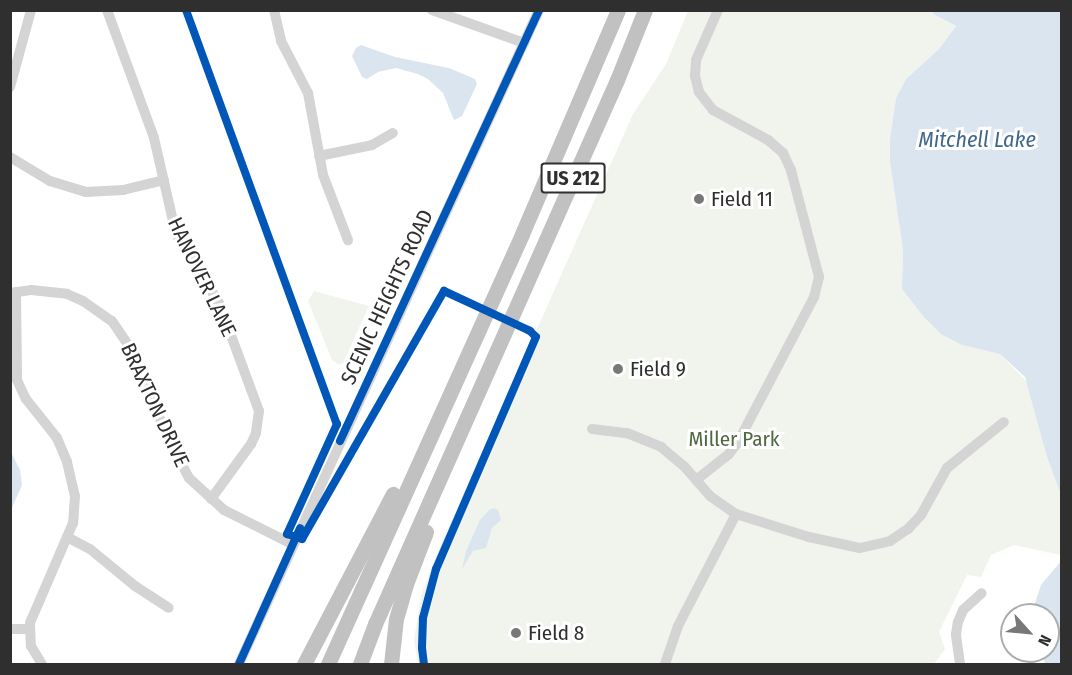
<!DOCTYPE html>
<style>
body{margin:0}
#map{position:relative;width:1072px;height:675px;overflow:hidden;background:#fff;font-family:"Fira Sans Condensed",sans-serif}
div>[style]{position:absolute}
.green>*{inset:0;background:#f0f4ed}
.water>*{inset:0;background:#dbe5f0}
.minor>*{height:10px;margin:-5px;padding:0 5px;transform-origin:5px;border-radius:5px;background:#d4d4d4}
.highway>*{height:15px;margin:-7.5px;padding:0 7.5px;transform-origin:7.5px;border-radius:7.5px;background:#c1c1c1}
.cycleway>*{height:8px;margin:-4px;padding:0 4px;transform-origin:4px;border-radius:4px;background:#0057b8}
.dots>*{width:16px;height:16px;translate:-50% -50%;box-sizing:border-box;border:3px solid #fff;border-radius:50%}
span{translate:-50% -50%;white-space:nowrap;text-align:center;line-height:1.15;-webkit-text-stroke:6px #fff;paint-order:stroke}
.shield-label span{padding:2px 4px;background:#fff;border:2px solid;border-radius:4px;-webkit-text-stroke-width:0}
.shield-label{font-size:20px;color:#2f2f2f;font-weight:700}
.poi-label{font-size:21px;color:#2f2f2f}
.left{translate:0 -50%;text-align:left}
.street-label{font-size:21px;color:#2f2f2f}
.park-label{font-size:21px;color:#4d693e}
.water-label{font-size:22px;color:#41668d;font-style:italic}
.frame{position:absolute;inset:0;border:12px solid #2f2f2f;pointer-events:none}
.north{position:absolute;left:1000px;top:603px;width:60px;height:60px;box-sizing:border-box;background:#fff;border:2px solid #acacac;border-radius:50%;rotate:117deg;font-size:16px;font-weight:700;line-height:24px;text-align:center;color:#2f2f2f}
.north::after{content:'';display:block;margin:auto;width:21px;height:27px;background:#787878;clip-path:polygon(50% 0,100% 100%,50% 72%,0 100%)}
</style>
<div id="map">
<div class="green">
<div style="clip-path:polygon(688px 11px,933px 11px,933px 14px,956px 26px,939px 49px,906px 79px,896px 98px,890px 139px,890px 162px,903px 250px,902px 289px,962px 345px,1000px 354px,1028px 383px,1047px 457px,1061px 495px,1061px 555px,1014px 545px,991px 555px,981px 577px,967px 575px,939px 632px,945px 649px,934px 664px,418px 664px,414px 640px,421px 595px,438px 551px,633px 114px,666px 64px)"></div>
<div style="clip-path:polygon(314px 291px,369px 306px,343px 363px,339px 365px,332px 360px,308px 301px)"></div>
</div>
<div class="water">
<div style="clip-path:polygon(933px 11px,1061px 11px,1061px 495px,1047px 457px,1025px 377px,1000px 354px,962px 345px,941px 334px,924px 317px,902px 289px,903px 250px,890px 162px,890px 139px,896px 98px,906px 79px,939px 49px,956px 26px,933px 14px)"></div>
<div style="clip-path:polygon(361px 45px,395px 57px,449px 68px,475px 79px,477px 84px,462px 116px,454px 120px,443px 93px,428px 79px,418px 74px,396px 68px,378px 72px,367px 79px,362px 77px,352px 56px,356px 48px)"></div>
<div style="clip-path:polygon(11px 452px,20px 470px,22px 485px,11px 510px)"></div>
<div style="clip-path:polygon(494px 508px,498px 510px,501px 520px,492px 528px,486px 548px,473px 551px,462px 569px,466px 551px,480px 520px,489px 510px)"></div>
<div style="clip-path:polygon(1061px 561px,1061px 664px,1045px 664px,1042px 651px,1048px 651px,1048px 615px,1034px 615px,1034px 606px,1041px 585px)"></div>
</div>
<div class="minor">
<div style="left:107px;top:10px;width:136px;rotate:69.8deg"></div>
<div style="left:154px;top:138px;width:98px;rotate:77.1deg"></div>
<div style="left:176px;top:234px;width:81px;rotate:58.1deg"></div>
<div style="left:219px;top:303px;width:115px;rotate:69.7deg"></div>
<div style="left:259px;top:411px;width:22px;rotate:98deg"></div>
<div style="left:256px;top:433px;width:12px;rotate:114deg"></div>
<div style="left:251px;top:444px;width:68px;rotate:126deg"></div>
<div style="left:274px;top:10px;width:32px;rotate:77deg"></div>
<div style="left:281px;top:41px;width:59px;rotate:62.6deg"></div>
<div style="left:308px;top:93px;width:83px;rotate:79.6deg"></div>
<div style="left:323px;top:175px;width:70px;rotate:69deg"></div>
<div style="left:432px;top:10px;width:98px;rotate:19.7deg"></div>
<div style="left:10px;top:87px;width:80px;rotate:-74.7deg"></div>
<div style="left:319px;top:156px;width:54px;rotate:-11.7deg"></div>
<div style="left:372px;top:145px;width:24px;rotate:-30deg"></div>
<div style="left:10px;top:157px;width:47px;rotate:31deg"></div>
<div style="left:50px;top:181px;width:38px;rotate:17deg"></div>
<div style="left:86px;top:192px;width:37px;rotate:-3deg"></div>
<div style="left:123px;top:190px;width:42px;rotate:-13.7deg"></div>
<div style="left:16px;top:292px;width:88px;rotate:89.3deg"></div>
<div style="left:17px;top:380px;width:21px;rotate:65deg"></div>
<div style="left:26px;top:399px;width:50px;rotate:51.5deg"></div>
<div style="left:57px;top:438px;width:26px;rotate:67deg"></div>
<div style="left:67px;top:462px;width:35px;rotate:77deg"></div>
<div style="left:75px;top:496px;width:27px;rotate:94deg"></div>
<div style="left:73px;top:523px;width:109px;rotate:113.3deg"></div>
<div style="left:30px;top:623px;width:23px;rotate:88deg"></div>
<div style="left:31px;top:646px;width:21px;rotate:59deg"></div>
<div style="left:10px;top:293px;width:21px;rotate:-8deg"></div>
<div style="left:31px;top:290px;width:36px;rotate:6deg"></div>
<div style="left:67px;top:294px;width:17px;rotate:24deg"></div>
<div style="left:83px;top:301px;width:35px;rotate:35deg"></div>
<div style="left:112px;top:321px;width:40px;rotate:56deg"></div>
<div style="left:134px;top:354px;width:88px;rotate:68.1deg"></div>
<div style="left:167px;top:436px;width:47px;rotate:62.4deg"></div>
<div style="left:189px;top:478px;width:47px;rotate:42.4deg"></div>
<div style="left:224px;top:510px;width:76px;rotate:26.6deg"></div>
<div style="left:592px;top:429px;width:35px;rotate:7deg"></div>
<div style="left:627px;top:433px;width:37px;rotate:22deg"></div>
<div style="left:661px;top:447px;width:30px;rotate:40deg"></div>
<div style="left:684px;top:466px;width:40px;rotate:49deg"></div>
<div style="left:710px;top:496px;width:32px;rotate:35deg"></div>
<div style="left:736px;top:514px;width:77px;rotate:17.5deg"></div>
<div style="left:809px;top:537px;width:52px;rotate:12.2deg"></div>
<div style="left:860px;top:548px;width:31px;rotate:-13deg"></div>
<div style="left:890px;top:541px;width:22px;rotate:-34deg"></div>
<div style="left:908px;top:529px;width:19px;rotate:-47deg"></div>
<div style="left:921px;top:515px;width:54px;rotate:-61deg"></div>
<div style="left:947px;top:468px;width:73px;rotate:-38.9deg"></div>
<div style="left:696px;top:480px;width:42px;rotate:-38.2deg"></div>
<div style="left:729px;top:454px;width:15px;rotate:-53deg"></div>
<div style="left:738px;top:442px;width:164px;rotate:-62.3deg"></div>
<div style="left:814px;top:297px;width:21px;rotate:-76deg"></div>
<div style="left:819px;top:277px;width:111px;rotate:-104.7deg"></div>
<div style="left:791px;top:170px;width:19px;rotate:-115deg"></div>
<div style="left:783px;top:153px;width:20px;rotate:-139deg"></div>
<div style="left:768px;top:140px;width:63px;rotate:-151.4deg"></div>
<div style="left:713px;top:110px;width:23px;rotate:-128deg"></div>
<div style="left:699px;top:92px;width:16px;rotate:-104deg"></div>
<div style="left:695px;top:76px;width:16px;rotate:-86deg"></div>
<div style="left:696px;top:60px;width:55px;rotate:-66.3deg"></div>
<div style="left:67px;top:537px;width:26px;rotate:28deg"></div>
<div style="left:90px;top:549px;width:58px;rotate:39.4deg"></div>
<div style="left:135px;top:586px;width:40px;rotate:32.9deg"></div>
<div style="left:10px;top:629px;width:19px"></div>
<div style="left:239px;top:664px;width:720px;rotate:-65.36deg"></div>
<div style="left:665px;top:664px;width:40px;rotate:-71.1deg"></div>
<div style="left:678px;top:626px;width:126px;rotate:-62.6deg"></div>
<div style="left:960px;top:664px;width:30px;rotate:-98deg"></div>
<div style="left:956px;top:634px;width:12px;rotate:-81deg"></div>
<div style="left:958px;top:622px;width:13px;rotate:-67deg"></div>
<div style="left:963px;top:610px;width:25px;rotate:-42deg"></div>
</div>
<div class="highway">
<div style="left:304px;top:664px;width:192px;rotate:-62.4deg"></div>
<div style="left:328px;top:664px;width:472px;rotate:-65.7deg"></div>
<div style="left:522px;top:234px;width:244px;rotate:-66.8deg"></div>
<div style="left:360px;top:664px;width:43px;rotate:-69.4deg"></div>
<div style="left:375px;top:624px;width:595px;rotate:-66.02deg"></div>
<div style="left:617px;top:80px;width:75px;rotate:-68.2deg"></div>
<div style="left:391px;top:664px;width:45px;rotate:-83.7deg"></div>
<div style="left:396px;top:619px;width:36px;rotate:-74deg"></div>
<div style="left:406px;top:584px;width:56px;rotate:-69deg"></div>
</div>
<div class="cycleway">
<div style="left:186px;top:10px;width:441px;rotate:70deg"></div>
<div style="left:337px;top:424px;width:121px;rotate:114.4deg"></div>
<div style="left:287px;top:534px;width:16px;rotate:18deg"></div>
<div style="left:302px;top:539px;width:286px;rotate:-60.2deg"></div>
<div style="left:444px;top:291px;width:95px;rotate:24.9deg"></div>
<div style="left:530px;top:331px;width:8px;rotate:45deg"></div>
<div style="left:536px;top:337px;width:253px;rotate:113.3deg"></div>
<div style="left:436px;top:569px;width:51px;rotate:104.9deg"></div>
<div style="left:423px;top:618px;width:30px;rotate:92deg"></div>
<div style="left:422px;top:648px;width:16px;rotate:83deg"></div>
<div style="left:340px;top:441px;width:475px;rotate:-65.2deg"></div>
<div style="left:239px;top:664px;width:149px;rotate:-65.8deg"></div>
</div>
<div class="dots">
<div style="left:699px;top:199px;background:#787878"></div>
<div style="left:618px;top:369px;background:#787878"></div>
<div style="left:516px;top:633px;background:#787878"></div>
</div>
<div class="shield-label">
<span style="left:573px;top:178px">US 212</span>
</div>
<div class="poi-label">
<span class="left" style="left:711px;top:199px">Field 11</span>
<span class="left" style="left:630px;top:369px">Field 9</span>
<span class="left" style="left:528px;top:633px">Field 8</span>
</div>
<div class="street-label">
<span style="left:202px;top:277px;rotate:64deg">HANOVER LANE</span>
<span style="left:387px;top:297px;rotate:-65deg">SCENIC HEIGHTS ROAD</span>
<span style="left:155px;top:405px;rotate:65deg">BRAXTON DRIVE</span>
</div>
<div class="park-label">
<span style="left:734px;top:439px">Miller Park</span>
</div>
<div class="water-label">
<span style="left:977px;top:140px">Mitchell Lake</span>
</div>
<div class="frame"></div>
<div class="north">N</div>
</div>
